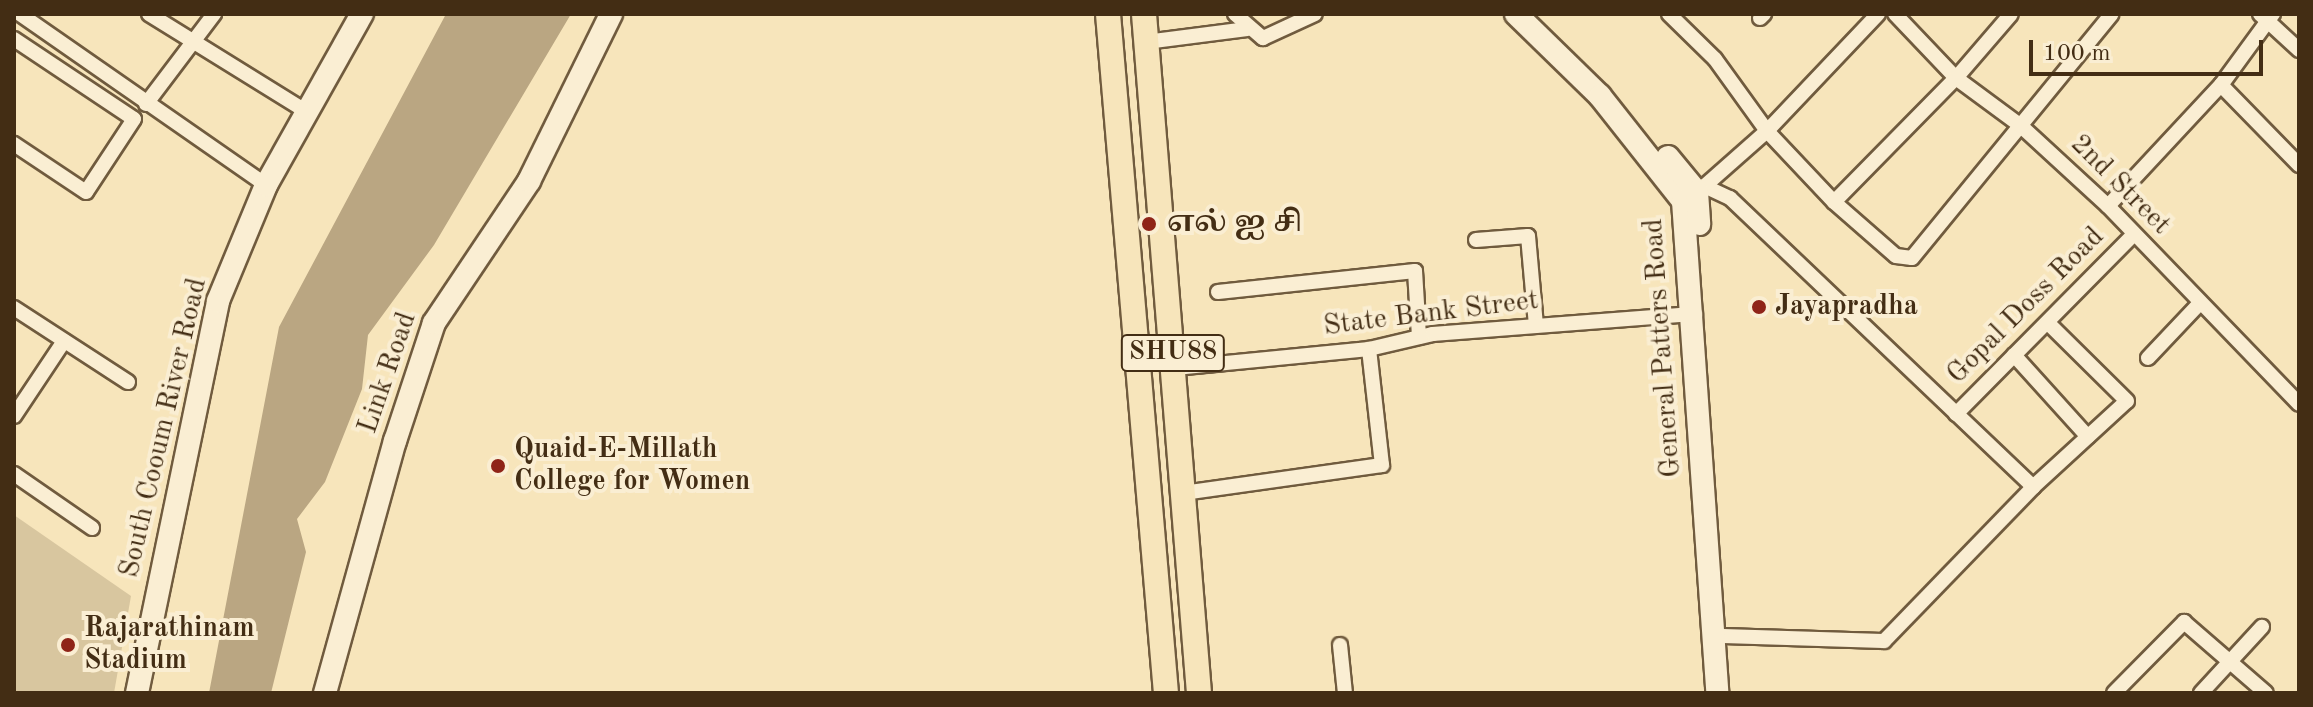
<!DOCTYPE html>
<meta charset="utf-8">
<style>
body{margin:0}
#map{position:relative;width:2313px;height:707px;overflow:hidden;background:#f7e5bb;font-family:"Old Standard TT","Noto Serif Tamil",serif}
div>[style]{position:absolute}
.green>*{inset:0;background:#d8c69f}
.water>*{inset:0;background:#baa682}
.roads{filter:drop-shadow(2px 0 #705b3e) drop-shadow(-2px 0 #705b3e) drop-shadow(0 2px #705b3e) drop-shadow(0 -2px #705b3e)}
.street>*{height:14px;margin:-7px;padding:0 7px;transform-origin:7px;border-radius:7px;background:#faeed3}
.secondary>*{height:22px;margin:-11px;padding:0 11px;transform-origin:11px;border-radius:11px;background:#faeed3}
.primary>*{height:24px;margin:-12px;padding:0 12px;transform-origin:12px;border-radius:12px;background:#f7e5bb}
.dots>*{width:22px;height:22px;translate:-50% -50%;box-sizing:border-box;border:4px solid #faeed3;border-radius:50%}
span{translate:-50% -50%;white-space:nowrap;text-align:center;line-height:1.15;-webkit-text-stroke:8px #faeed3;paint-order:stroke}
.shield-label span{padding:2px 6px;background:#faeed3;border:2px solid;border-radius:6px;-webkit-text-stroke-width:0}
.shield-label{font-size:26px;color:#432d14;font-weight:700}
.street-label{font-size:28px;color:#432d14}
.poi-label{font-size:28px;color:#432d14;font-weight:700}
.left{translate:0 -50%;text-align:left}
.frame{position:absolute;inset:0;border:16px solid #432d14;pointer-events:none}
.scale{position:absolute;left:2029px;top:40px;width:234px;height:36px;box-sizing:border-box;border:4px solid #432d14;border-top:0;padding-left:10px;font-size:24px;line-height:28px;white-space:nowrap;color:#432d14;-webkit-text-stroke:6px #faeed3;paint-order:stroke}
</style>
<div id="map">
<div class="green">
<div style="clip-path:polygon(14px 515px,131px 596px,114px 693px,14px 693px)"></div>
</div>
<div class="water">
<div style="clip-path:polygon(446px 14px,571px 14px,434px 245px,368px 335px,362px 389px,325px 482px,297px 519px,306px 552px,271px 693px,209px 693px,279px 327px)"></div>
</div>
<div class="roads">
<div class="street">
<div style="left:20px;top:14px;width:300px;rotate:34.8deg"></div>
<div style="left:149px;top:14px;width:182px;rotate:31.8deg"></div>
<div style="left:1235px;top:14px;width:37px;rotate:41deg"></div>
<div style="left:1263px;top:38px;width:57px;rotate:-24.8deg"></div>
<div style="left:1669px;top:14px;width:64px;rotate:44.4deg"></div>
<div style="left:1715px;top:59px;width:89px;rotate:54.2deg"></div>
<div style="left:1767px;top:131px;width:98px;rotate:46.7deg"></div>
<div style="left:1834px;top:202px;width:82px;rotate:41.1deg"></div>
<div style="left:1896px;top:256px;width:16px;rotate:7deg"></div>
<div style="left:1912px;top:258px;width:315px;rotate:-50.7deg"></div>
<div style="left:1895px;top:14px;width:88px;rotate:46.4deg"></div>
<div style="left:1956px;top:78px;width:81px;rotate:36.4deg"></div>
<div style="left:2021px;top:126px;width:118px;rotate:42.6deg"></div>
<div style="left:2108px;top:206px;width:275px;rotate:46deg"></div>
<div style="left:2260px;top:14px;width:53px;rotate:42.7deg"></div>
<div style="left:1760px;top:18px;width:6px;rotate:-45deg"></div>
<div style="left:14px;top:39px;width:144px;rotate:33.7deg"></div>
<div style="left:134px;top:119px;width:87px;rotate:123.3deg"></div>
<div style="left:86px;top:192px;width:87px;rotate:-146.3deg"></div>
<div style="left:1146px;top:42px;width:102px;rotate:-7.3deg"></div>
<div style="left:2221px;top:85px;width:112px;rotate:45.7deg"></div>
<div style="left:146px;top:104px;width:113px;rotate:-52.9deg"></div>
<div style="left:1704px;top:186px;width:29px;rotate:25deg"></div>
<div style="left:1730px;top:198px;width:419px;rotate:43.6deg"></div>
<div style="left:1700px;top:190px;width:89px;rotate:-41.4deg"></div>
<div style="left:1767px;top:131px;width:161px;rotate:-46.5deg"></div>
<div style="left:1834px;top:202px;width:174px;rotate:-45.5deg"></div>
<div style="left:1956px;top:78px;width:84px;rotate:-49.3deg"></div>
<div style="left:2108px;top:206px;width:166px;rotate:-47deg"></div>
<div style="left:2221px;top:85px;width:88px;rotate:-53.8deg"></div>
<div style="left:1476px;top:240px;width:52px;rotate:-4.4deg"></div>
<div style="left:1528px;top:236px;width:90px;rotate:84.9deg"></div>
<div style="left:1218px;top:292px;width:198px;rotate:-6.1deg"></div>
<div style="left:1415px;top:271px;width:66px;rotate:86.5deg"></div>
<div style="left:14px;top:308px;width:136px;rotate:33deg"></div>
<div style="left:2014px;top:355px;width:110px;rotate:47.9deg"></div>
<div style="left:2148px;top:358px;width:76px;rotate:-46.6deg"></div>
<div style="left:1175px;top:368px;width:195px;rotate:-5.6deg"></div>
<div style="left:1369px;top:349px;width:66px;rotate:-13.2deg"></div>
<div style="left:1433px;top:334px;width:263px;rotate:-4.4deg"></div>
<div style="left:1956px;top:414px;width:253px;rotate:-45.3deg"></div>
<div style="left:14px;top:416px;width:90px;rotate:-56.3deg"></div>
<div style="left:14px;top:474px;width:95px;rotate:34.7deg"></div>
<div style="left:1183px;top:493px;width:201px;rotate:-8deg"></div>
<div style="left:1382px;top:465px;width:117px;rotate:-96.4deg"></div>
<div style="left:1722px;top:636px;width:162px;rotate:1.8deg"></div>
<div style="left:1884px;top:641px;width:214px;rotate:-45.9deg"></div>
<div style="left:2033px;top:487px;width:127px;rotate:-42.5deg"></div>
<div style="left:2127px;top:401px;width:112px;rotate:-135.4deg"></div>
<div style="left:1340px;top:645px;width:48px;rotate:84.1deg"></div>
<div style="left:2114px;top:693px;width:100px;rotate:-45.4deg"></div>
<div style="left:2184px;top:622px;width:108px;rotate:40.9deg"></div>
<div style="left:2201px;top:693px;width:90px;rotate:-47.3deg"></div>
</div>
<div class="secondary">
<div style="left:1516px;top:14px;width:117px;rotate:44.3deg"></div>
<div style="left:1600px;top:96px;width:134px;rotate:51.7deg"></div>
<div style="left:1683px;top:201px;width:493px;rotate:86deg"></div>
<div style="left:1668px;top:157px;width:45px;rotate:50.4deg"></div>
<div style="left:1697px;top:192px;width:32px;rotate:86deg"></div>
<div style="left:137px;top:693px;width:400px;rotate:-78.3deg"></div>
<div style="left:218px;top:301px;width:126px;rotate:-67.5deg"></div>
<div style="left:266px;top:185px;width:196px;rotate:-60.7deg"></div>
<div style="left:325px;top:693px;width:262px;rotate:-74.5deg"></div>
<div style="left:395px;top:441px;width:124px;rotate:-71.7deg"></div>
<div style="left:434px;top:323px;width:171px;rotate:-56.2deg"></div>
<div style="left:529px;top:181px;width:186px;rotate:-63.8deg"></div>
</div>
<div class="primary">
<div style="left:1108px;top:14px;width:681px;rotate:85.12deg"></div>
<div style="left:1144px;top:14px;width:681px;rotate:85.37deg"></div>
</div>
</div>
<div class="dots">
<div style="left:1149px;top:224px;background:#8f2418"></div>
<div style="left:1759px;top:307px;background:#8f2418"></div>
<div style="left:498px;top:466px;background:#8f2418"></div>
<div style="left:68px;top:645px;background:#8f2418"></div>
</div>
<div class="shield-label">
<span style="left:1173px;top:353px">SHU88</span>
</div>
<div class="street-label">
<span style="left:2120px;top:185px;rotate:45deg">2nd Street</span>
<span style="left:2026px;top:306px;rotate:-45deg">Gopal Doss Road</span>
<span style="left:1431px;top:314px;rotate:-7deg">State Bank Street</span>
<span style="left:1663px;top:348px;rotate:-94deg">General Patters Road</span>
<span style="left:388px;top:373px;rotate:-71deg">Link Road</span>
<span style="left:164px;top:428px;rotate:-77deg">South Cooum River Road</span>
</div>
<div class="poi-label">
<span class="left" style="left:1167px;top:224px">எல் ஐ சி</span>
<span class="left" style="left:1775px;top:307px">Jayapradha</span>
<span class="left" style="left:514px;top:466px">Quaid-E-Millath<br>College for Women</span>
<span class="left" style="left:84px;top:645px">Rajarathinam<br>Stadium</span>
</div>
<div class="frame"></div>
<div class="scale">100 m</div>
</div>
